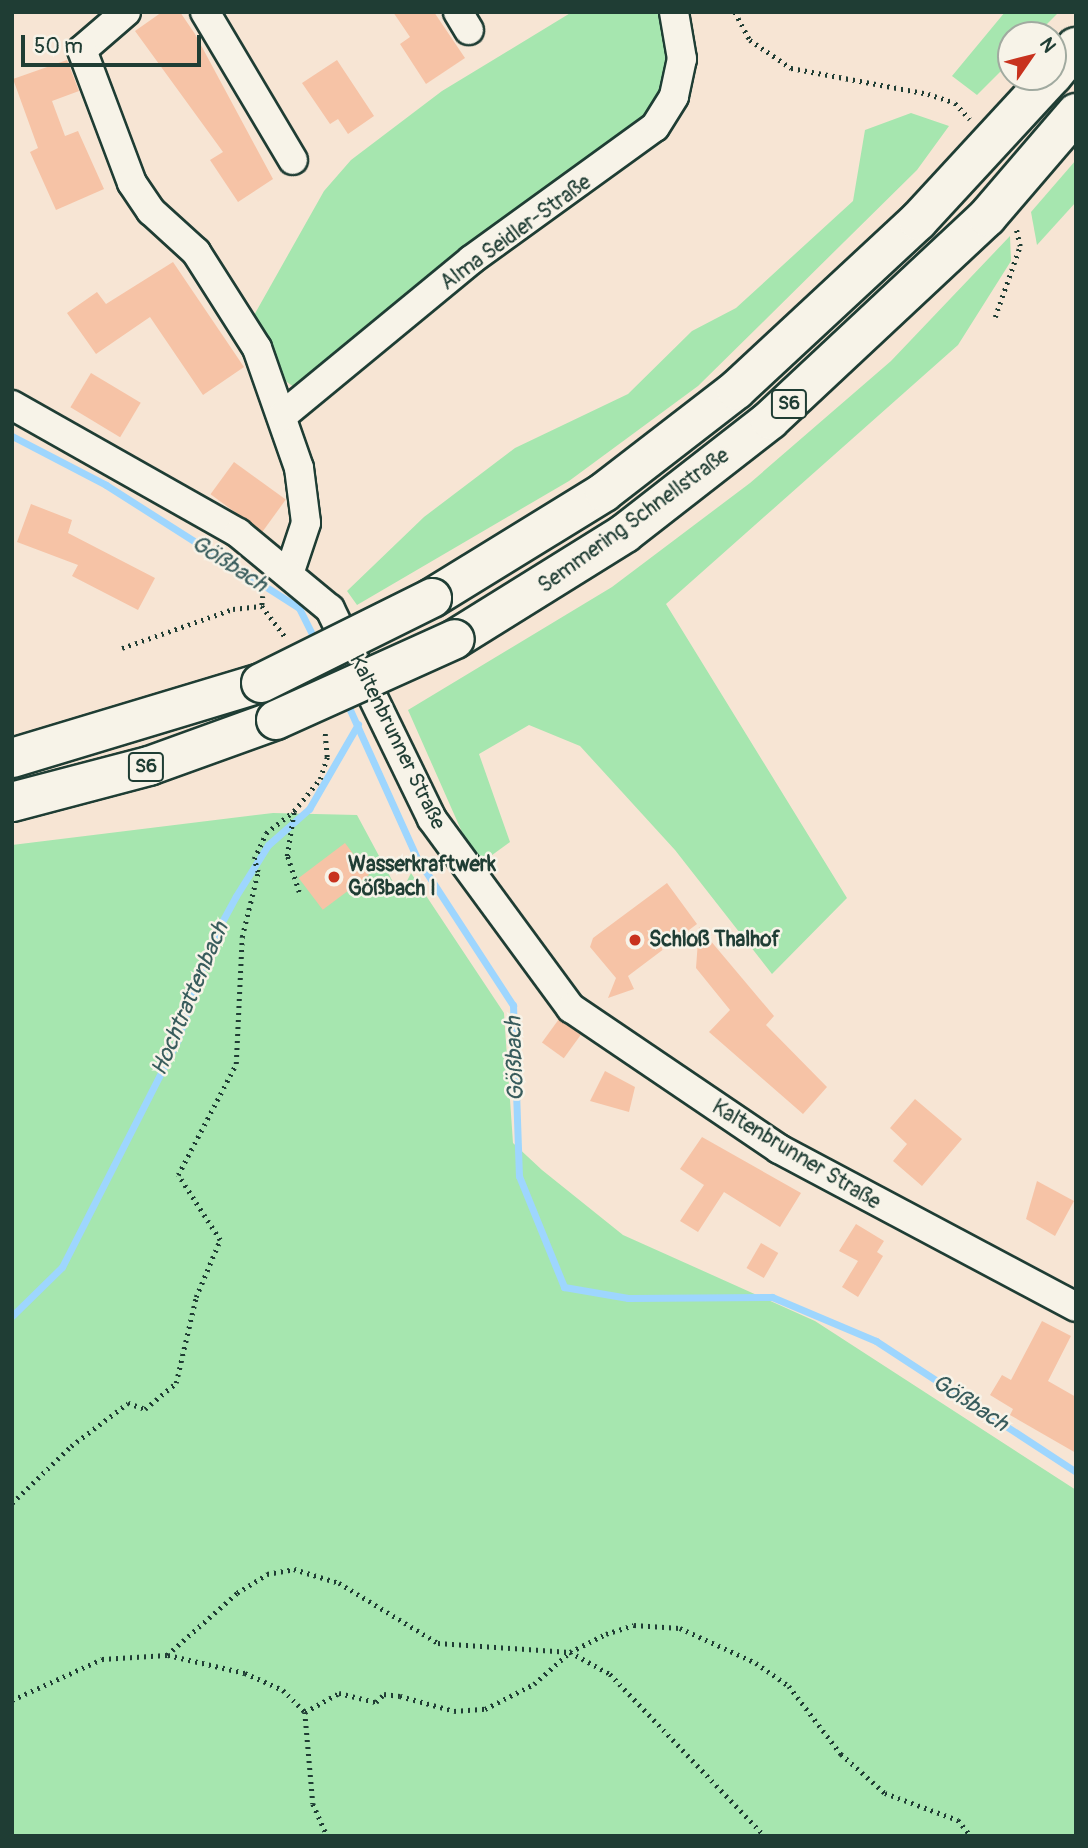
<!DOCTYPE html>
<meta charset="utf-8">
<style>
body{margin:0}
#map{position:relative;width:1088px;height:1848px;overflow:hidden;background:#f7e5d4;font-family:Pangolin,sans-serif}
div>[style]{position:absolute}
.green>*{inset:0;background:#a6e6af}
.stream>*{height:7px;margin:-3.5px;padding:0 3.5px;transform-origin:3.5px;border-radius:3.5px;background:#9ed6fe}
.building>*{inset:0;background:#f6c3a6;transform-origin:0 0}
.path>*{height:4.5px;margin-top:-2.25px;transform-origin:0;background:repeating-linear-gradient(90deg,#1f3d34 0 2px,transparent 0 7px)}
.roads{filter:drop-shadow(2px 0 #1f3d34) drop-shadow(-2px 0 #1f3d34) drop-shadow(0 2px #1f3d34) drop-shadow(0 -2px #1f3d34)}
.street>*{height:28px;margin:-14px;padding:0 14px;transform-origin:14px;border-radius:14px;background:#f7f3e8}
.highway>*{height:38px;margin:-19px;padding:0 19px;transform-origin:19px;border-radius:19px;background:#f7f3e8}
.bridges{filter:drop-shadow(2px 0 #1f3d34) drop-shadow(-2px 0 #1f3d34) drop-shadow(0 2px #1f3d34) drop-shadow(0 -2px #1f3d34)}
.highway-bridge>*{height:38px;margin:-19px;padding:0 19px;transform-origin:19px;border-radius:19px;background:#f7f3e8}
.dots>*{width:19px;height:19px;translate:-50% -50%;box-sizing:border-box;border:4px solid #f7f3e8;border-radius:50%}
span{translate:-50% -50%;white-space:nowrap;text-align:center;line-height:1.15;-webkit-text-stroke:5px #f7f3e8;paint-order:stroke}
.shield-label span{padding:2px 5px;background:#f7f3e8;border:2px solid;border-radius:5px;-webkit-text-stroke-width:0}
.shield-label{font-size:19px;color:#1f3d34;font-weight:700}
.street-label{font-size:21px;color:#1f3d34}
.poi-label{font-size:21px;color:#1f3d34;font-weight:700}
.left{translate:0 -50%;text-align:left}
.water-label{font-size:23px;color:#385c5c;font-style:italic}
.frame{position:absolute;inset:0;border:14px solid #1f3d34;pointer-events:none}
.north{position:absolute;left:997px;top:21px;width:70px;height:70px;box-sizing:border-box;background:#f7f3e8;border:2px solid #a1aaa0;border-radius:50%;rotate:55deg;font-size:19px;font-weight:700;line-height:28px;text-align:center;color:#1f3d34}
.north::after{content:'';display:block;margin:auto;width:24px;height:32px;background:#c8321e;clip-path:polygon(50% 0,100% 100%,50% 72%,0 100%)}
.scale{position:absolute;left:21px;top:35px;width:180px;height:32px;box-sizing:border-box;border:4px solid #1f3d34;border-top:0;padding-left:9px;font-size:21px;line-height:24px;white-space:nowrap;color:#1f3d34;-webkit-text-stroke:5px #f7f3e8;paint-order:stroke}
</style>
<div id="map">
<div class="green">
<div style="clip-path:polygon(572px 12px,660px 12px,670px 74px,654px 108px,602px 157px,413px 289px,298px 390px,280px 377px,276px 355px,253px 317px,324px 191px,351px 160px,442px 91px)"></div>
<div style="clip-path:polygon(1005px 12px,1059px 12px,1036px 35px,1011px 35px,1011px 61px,977px 95px,952px 76px)"></div>
<div style="clip-path:polygon(911px 113px,949px 126px,917px 170px,698px 386px,569px 481px,357px 605px,347px 591px,424px 517px,515px 448px,628px 394px,692px 331px,736px 308px,853px 201px,865px 130px)"></div>
<div style="clip-path:polygon(1076px 160px,1076px 202px,1037px 245px,1031px 212px)"></div>
<div style="clip-path:polygon(1010px 236px,1011px 261px,958px 345px,666px 604px,847px 898px,772px 974px,675px 850px,580px 746px,529px 725px,479px 754px,510px 842px,477px 866px,408px 710px,612px 587px,750px 483px,891px 361px)"></div>
<div style="clip-path:polygon(273px 813px,357px 815px,400px 895px,411px 873px,504px 1013px,513px 1143px,542px 1170px,623px 1235px,815px 1321px,1076px 1490px,1076px 1836px,12px 1836px,12px 845px)"></div>
</div>
<div class="stream">
<div style="left:12px;top:436px;width:106px;rotate:27.5deg"></div>
<div style="left:106px;top:485px;width:229px;rotate:32.5deg"></div>
<div style="left:299px;top:608px;width:40px;rotate:63.4deg"></div>
<div style="left:346px;top:701px;width:172px;rotate:65.7deg"></div>
<div style="left:417px;top:858px;width:176px;rotate:56.9deg"></div>
<div style="left:513px;top:1005px;width:171px;rotate:88deg"></div>
<div style="left:519px;top:1176px;width:120px;rotate:67.9deg"></div>
<div style="left:564px;top:1287px;width:65px;rotate:9.8deg"></div>
<div style="left:628px;top:1298px;width:144px;rotate:-0.4deg"></div>
<div style="left:772px;top:1297px;width:113px;rotate:22.9deg"></div>
<div style="left:876px;top:1341px;width:239px;rotate:33.2deg"></div>
<div style="left:12px;top:1316px;width:70px;rotate:-44.4deg"></div>
<div style="left:62px;top:1267px;width:254px;rotate:-63deg"></div>
<div style="left:177px;top:1041px;width:105px;rotate:-71deg"></div>
<div style="left:211px;top:942px;width:52px;rotate:-61.5deg"></div>
<div style="left:236px;top:896px;width:60px;rotate:-57.9deg"></div>
<div style="left:268px;top:845px;width:55px;rotate:-41.3deg"></div>
<div style="left:309px;top:809px;width:98px;rotate:-60deg"></div>
</div>
<div class="building">
<div style="clip-path:polygon(162px 12px,180px 12px,195px 34px,273px 179px,238px 202px,210px 160px,223px 152px,135px 31px)"></div>
<div style="clip-path:polygon(393px 12px,434px 12px,465px 58px,426px 84px,400px 44px,410px 37px)"></div>
<div style="clip-path:polygon(67px 60px,79px 91px,52px 101px,65px 136px,78px 131px,104px 189px,56px 210px,30px 152px,38px 148px,13px 79px)"></div>
<div style="clip-path:polygon(337px 60px,374px 116px,348px 134px,338px 119px,330px 124px,302px 83px)"></div>
<div style="clip-path:polygon(173px 262px,244px 367px,203px 395px,150px 317px,96px 354px,67px 313px,97px 292px,106px 304px)"></div>
<div style="left:91px;top:373px;width:58px;height:40px;rotate:31deg"></div>
<div style="left:234px;top:462px;width:64px;height:40px;rotate:36deg"></div>
<div style="clip-path:polygon(31px 504px,72px 520px,68px 533px,155px 578px,138px 610px,72px 576px,78px 565px,17px 542px)"></div>
<div style="left:345px;top:843px;width:40px;height:58px;rotate:53deg"></div>
<div style="clip-path:polygon(667px 883px,697px 924px,628px 976px,634px 989px,608px 998px,616px 978px,590px 947px,593px 938px)"></div>
<div style="clip-path:polygon(699px 927px,774px 1016px,766px 1025px,827px 1087px,803px 1114px,709px 1032px,730px 1010px,696px 968px)"></div>
<div style="left:559px;top:1019px;width:27px;height:29px;rotate:36deg"></div>
<div style="clip-path:polygon(605px 1071px,635px 1087px,629px 1112px,590px 1101px)"></div>
<div style="clip-path:polygon(915px 1099px,962px 1139px,922px 1186px,893px 1161px,907px 1144px,890px 1128px)"></div>
<div style="clip-path:polygon(702px 1137px,801px 1193px,780px 1227px,724px 1192px,698px 1232px,680px 1221px,704px 1185px,680px 1169px)"></div>
<div style="clip-path:polygon(1037px 1181px,1074px 1201px,1055px 1236px,1026px 1219px)"></div>
<div style="clip-path:polygon(856px 1224px,884px 1241px,877px 1252px,883px 1256px,858px 1297px,842px 1287px,858px 1261px,839px 1251px)"></div>
<div style="left:761px;top:1243px;width:20px;height:29px;rotate:30deg"></div>
<div style="clip-path:polygon(1042px 1321px,1071px 1336px,1048px 1381px,1076px 1397px,1076px 1453px,1010px 1415px,1013px 1409px,990px 1395px,1002px 1375px,1011px 1380px)"></div>
</div>
<div class="path">
<div style="left:735px;top:12px;width:32px;rotate:62deg"></div>
<div style="left:750px;top:40px;width:50px;rotate:34.3deg"></div>
<div style="left:791px;top:68px;width:139px;rotate:10.7deg"></div>
<div style="left:928px;top:94px;width:28px;rotate:18deg"></div>
<div style="left:955px;top:103px;width:22px;rotate:47deg"></div>
<div style="left:995px;top:317px;width:75px;rotate:-70.6deg"></div>
<div style="left:1020px;top:246px;width:17px;rotate:-103deg"></div>
<div style="left:263px;top:596px;width:10px;rotate:96deg"></div>
<div style="left:262px;top:606px;width:38px;rotate:53deg"></div>
<div style="left:122px;top:648px;width:118px;rotate:-19.4deg"></div>
<div style="left:233px;top:609px;width:29px;rotate:-6deg"></div>
<div style="left:299px;top:892px;width:38px;rotate:-108deg"></div>
<div style="left:287px;top:856px;width:46px;rotate:-81.2deg"></div>
<div style="left:294px;top:811px;width:41px;rotate:-50.9deg"></div>
<div style="left:320px;top:779px;width:23px;rotate:-72deg"></div>
<div style="left:327px;top:757px;width:25px;rotate:-95deg"></div>
<div style="left:12px;top:1503px;width:82px;rotate:-44deg"></div>
<div style="left:71px;top:1446px;width:71px;rotate:-37deg"></div>
<div style="left:128px;top:1403px;width:18px;rotate:19deg"></div>
<div style="left:145px;top:1409px;width:40px;rotate:-40deg"></div>
<div style="left:176px;top:1383px;width:88px;rotate:-76.9deg"></div>
<div style="left:196px;top:1297px;width:62px;rotate:-67.2deg"></div>
<div style="left:220px;top:1240px;width:77px;rotate:-122.9deg"></div>
<div style="left:178px;top:1175px;width:125px;rotate:-62.4deg"></div>
<div style="left:236px;top:1064px;width:127px;rotate:-87.3deg"></div>
<div style="left:242px;top:937px;width:67px;rotate:-76.2deg"></div>
<div style="left:258px;top:872px;width:14px;rotate:-107deg"></div>
<div style="left:254px;top:859px;width:29px;rotate:-65deg"></div>
<div style="left:266px;top:833px;width:36px;rotate:-38deg"></div>
<div style="left:168px;top:1655px;width:79px;rotate:13.2deg"></div>
<div style="left:245px;top:1673px;width:42px;rotate:24.1deg"></div>
<div style="left:283px;top:1690px;width:31px;rotate:45deg"></div>
<div style="left:305px;top:1712px;width:92px;rotate:85deg"></div>
<div style="left:313px;top:1804px;width:35px;rotate:66deg"></div>
<div style="left:12px;top:1700px;width:99px;rotate:-24.5deg"></div>
<div style="left:102px;top:1659px;width:65px;rotate:-3.5deg"></div>
<div style="left:167px;top:1655px;width:94px;rotate:-41.5deg"></div>
<div style="left:237px;top:1593px;width:36px;rotate:-32deg"></div>
<div style="left:267px;top:1574px;width:27px;rotate:-10deg"></div>
<div style="left:294px;top:1569px;width:47px;rotate:17.3deg"></div>
<div style="left:339px;top:1583px;width:116px;rotate:31.2deg"></div>
<div style="left:438px;top:1643px;width:132px;rotate:3.9deg"></div>
<div style="left:570px;top:1652px;width:46px;rotate:28.8deg"></div>
<div style="left:610px;top:1674px;width:224px;rotate:46.3deg"></div>
<div style="left:305px;top:1712px;width:39px;rotate:-29deg"></div>
<div style="left:339px;top:1693px;width:38px;rotate:14deg"></div>
<div style="left:376px;top:1702px;width:11px;rotate:-45deg"></div>
<div style="left:384px;top:1694px;width:16px;rotate:7deg"></div>
<div style="left:400px;top:1696px;width:56px;rotate:15.5deg"></div>
<div style="left:454px;top:1711px;width:31px;rotate:-4deg"></div>
<div style="left:485px;top:1709px;width:55px;rotate:-27deg"></div>
<div style="left:534px;top:1684px;width:48px;rotate:-41.6deg"></div>
<div style="left:570px;top:1652px;width:40px;rotate:-26.6deg"></div>
<div style="left:606px;top:1634px;width:29px;rotate:-18deg"></div>
<div style="left:634px;top:1625px;width:46px;rotate:3.7deg"></div>
<div style="left:680px;top:1628px;width:84px;rotate:24.7deg"></div>
<div style="left:756px;top:1663px;width:40px;rotate:34.9deg"></div>
<div style="left:789px;top:1686px;width:86px;rotate:52.6deg"></div>
<div style="left:841px;top:1754px;width:59px;rotate:41.6deg"></div>
<div style="left:885px;top:1793px;width:78px;rotate:20.3deg"></div>
<div style="left:958px;top:1820px;width:21px;rotate:51deg"></div>
</div>
<div class="roads">
<div class="street">
<div style="left:126px;top:12px;width:58px;rotate:139.2deg"></div>
<div style="left:82px;top:50px;width:142px;rotate:69.4deg"></div>
<div style="left:132px;top:183px;width:34px;rotate:56deg"></div>
<div style="left:151px;top:211px;width:61px;rotate:42.3deg"></div>
<div style="left:196px;top:252px;width:114px;rotate:57.6deg"></div>
<div style="left:257px;top:348px;width:127px;rotate:70.7deg"></div>
<div style="left:299px;top:468px;width:55px;rotate:82.7deg"></div>
<div style="left:306px;top:523px;width:51px;rotate:108.4deg"></div>
<div style="left:205px;top:12px;width:172px;rotate:59.3deg"></div>
<div style="left:458px;top:12px;width:21px;rotate:59deg"></div>
<div style="left:12px;top:405px;width:260px;rotate:29.5deg"></div>
<div style="left:238px;top:533px;width:119px;rotate:39.6deg"></div>
<div style="left:330px;top:609px;width:233px;rotate:64.1deg"></div>
<div style="left:432px;top:819px;width:235px;rotate:53.7deg"></div>
<div style="left:571px;top:1008px;width:251px;rotate:34.1deg"></div>
<div style="left:779px;top:1149px;width:336px;rotate:28deg"></div>
<div style="left:282px;top:416px;width:245px;rotate:-39.5deg"></div>
<div style="left:471px;top:260px;width:227px;rotate:-35.9deg"></div>
<div style="left:655px;top:127px;width:36px;rotate:-58deg"></div>
<div style="left:674px;top:96px;width:38px;rotate:-78deg"></div>
<div style="left:682px;top:59px;width:48px;rotate:-99.7deg"></div>
</div>
<div class="highway">
<div style="left:1053px;top:75px;width:36px;rotate:-51deg"></div>
<div style="left:432px;top:598px;width:202px;rotate:-31.6deg"></div>
<div style="left:604px;top:492px;width:167px;rotate:-37.7deg"></div>
<div style="left:736px;top:390px;width:248px;rotate:-42.9deg"></div>
<div style="left:918px;top:221px;width:196px;rotate:-47.3deg"></div>
<div style="left:455px;top:639px;width:200px;rotate:-31.9deg"></div>
<div style="left:625px;top:533px;width:184px;rotate:-37.9deg"></div>
<div style="left:770px;top:420px;width:297px;rotate:-43.1deg"></div>
<div style="left:987px;top:217px;width:137px;rotate:-49.4deg"></div>
<div style="left:12px;top:758px;width:260px;rotate:-16.8deg"></div>
<div style="left:12px;top:802px;width:142px;rotate:-14.7deg"></div>
<div style="left:149px;top:766px;width:135px;rotate:-19.9deg"></div>
</div>
</div>
<div class="bridges">
<div class="highway-bridge">
<div style="left:261px;top:683px;width:191px;rotate:-26.4deg"></div>
<div style="left:276px;top:720px;width:196px;rotate:-24.3deg"></div>
</div>
</div>
<div class="dots">
<div style="left:334px;top:877px;background:#c8321e"></div>
<div style="left:635px;top:940px;background:#c8321e"></div>
</div>
<div class="shield-label">
<span style="left:789px;top:404px">S6</span>
<span style="left:146px;top:767px">S6</span>
</div>
<div class="street-label">
<span style="left:516px;top:233px;rotate:-36deg">Alma Seidler-Straße</span>
<span style="left:634px;top:521px;rotate:-36deg">Semmering Schnellstraße</span>
<span style="left:397px;top:742px;rotate:64deg">Kaltenbrunner Straße</span>
<span style="left:796px;top:1155px;rotate:31deg">Kaltenbrunner Straße</span>
</div>
<div class="poi-label">
<span class="left" style="left:348px;top:877px">Wasserkraftwerk<br>Gößbach I</span>
<span class="left" style="left:649px;top:940px">Schloß Thalhof</span>
</div>
<div class="water-label">
<span style="left:229px;top:564px;rotate:33deg">Gößbach</span>
<span style="left:190px;top:999px;rotate:-67deg">Hochtrattenbach</span>
<span style="left:515px;top:1059px;rotate:-92deg">Gößbach</span>
<span style="left:970px;top:1403px;rotate:33deg">Gößbach</span>
</div>
<div class="frame"></div>
<div class="north">N</div>
<div class="scale">50 m</div>
</div>
